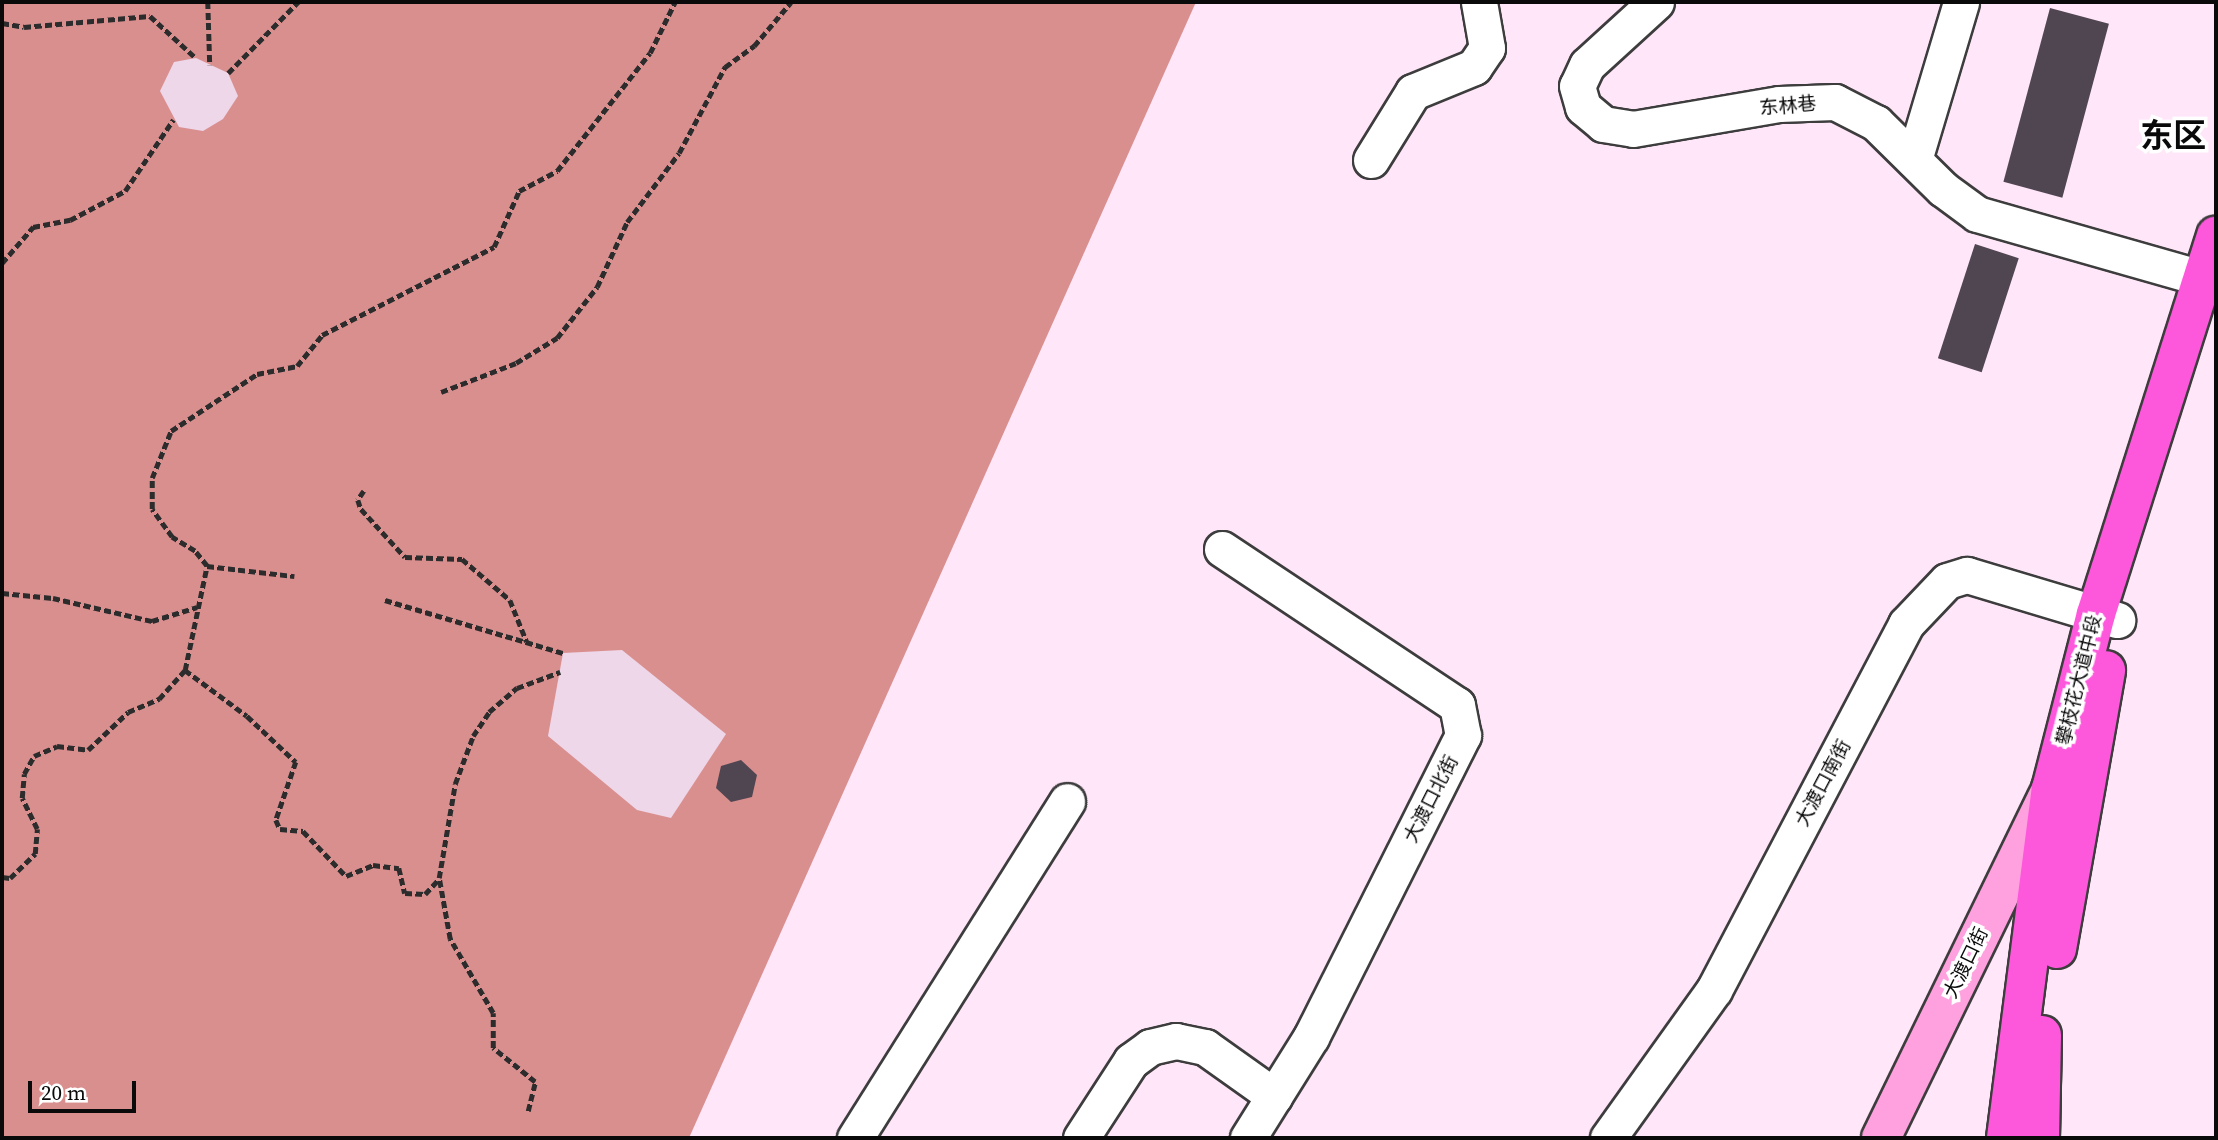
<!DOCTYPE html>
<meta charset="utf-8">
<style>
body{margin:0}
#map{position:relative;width:2218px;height:1140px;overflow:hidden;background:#ffe6f9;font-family:"Source Serif 4","Noto Sans SC",serif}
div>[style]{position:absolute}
.forest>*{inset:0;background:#da8f8f}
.plaza>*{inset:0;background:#edd7e9}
.building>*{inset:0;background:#504652;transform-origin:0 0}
.path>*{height:4.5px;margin-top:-2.25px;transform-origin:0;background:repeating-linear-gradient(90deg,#2c2c2c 0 7px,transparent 0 10.5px)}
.roads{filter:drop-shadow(2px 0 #3d3d3d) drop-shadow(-2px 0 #3d3d3d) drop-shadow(0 2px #3d3d3d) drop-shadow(0 -2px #3d3d3d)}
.street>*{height:35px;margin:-17.5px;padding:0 17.5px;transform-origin:17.5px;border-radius:17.5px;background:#fff}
.secondary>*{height:38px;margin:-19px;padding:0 19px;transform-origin:19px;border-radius:19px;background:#ffa1df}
.primary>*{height:38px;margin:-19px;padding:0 19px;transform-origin:19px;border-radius:19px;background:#fd58db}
span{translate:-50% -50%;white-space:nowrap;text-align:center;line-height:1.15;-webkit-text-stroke:7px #fff;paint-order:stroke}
.street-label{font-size:19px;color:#0a0a0a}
.town-label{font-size:33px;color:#0a0a0a;font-weight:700}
.frame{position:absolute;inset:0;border:4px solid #0a0a0a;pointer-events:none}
.scale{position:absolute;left:28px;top:1081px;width:108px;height:32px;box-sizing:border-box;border:4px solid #0a0a0a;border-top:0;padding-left:9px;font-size:21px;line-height:24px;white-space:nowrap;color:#0a0a0a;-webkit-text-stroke:5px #fff;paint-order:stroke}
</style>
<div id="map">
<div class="forest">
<div style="clip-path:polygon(2px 2px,1196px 2px,689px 1138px,2px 1138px)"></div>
</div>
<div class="plaza">
<div style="clip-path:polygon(196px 58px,228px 73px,238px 96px,223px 119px,203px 131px,179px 127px,160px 91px,174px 62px)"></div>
<div style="clip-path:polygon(622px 650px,726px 734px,671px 818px,637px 810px,548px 736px,563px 653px)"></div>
</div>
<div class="building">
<div style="left:2050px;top:8px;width:61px;height:180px;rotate:15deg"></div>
<div style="left:1975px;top:244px;width:46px;height:120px;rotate:18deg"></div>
<div style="clip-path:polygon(741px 760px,757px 775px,752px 797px,731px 802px,716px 788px,721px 766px)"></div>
</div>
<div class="path">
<div style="left:208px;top:2px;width:63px;rotate:88.2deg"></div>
<div style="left:2px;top:23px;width:22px;rotate:10deg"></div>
<div style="left:24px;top:27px;width:126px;rotate:-5deg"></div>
<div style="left:150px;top:16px;width:62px;rotate:42.4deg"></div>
<div style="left:228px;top:73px;width:100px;rotate:-45.4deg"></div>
<div style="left:2px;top:263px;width:48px;rotate:-49.3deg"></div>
<div style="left:33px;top:227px;width:38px;rotate:-11deg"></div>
<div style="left:70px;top:220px;width:62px;rotate:-27.8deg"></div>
<div style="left:125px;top:191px;width:86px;rotate:-55.9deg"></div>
<div style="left:441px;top:392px;width:80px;rotate:-21.1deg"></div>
<div style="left:516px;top:363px;width:48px;rotate:-31.4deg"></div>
<div style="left:557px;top:338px;width:65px;rotate:-51.9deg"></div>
<div style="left:597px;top:287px;width:72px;rotate:-65.2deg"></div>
<div style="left:627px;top:222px;width:86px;rotate:-53deg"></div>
<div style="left:679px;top:153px;width:98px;rotate:-61.9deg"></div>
<div style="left:725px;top:67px;width:36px;rotate:-36deg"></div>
<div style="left:754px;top:46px;width:57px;rotate:-49.9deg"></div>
<div style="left:364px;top:491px;width:11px;rotate:124deg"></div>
<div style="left:358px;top:500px;width:9px;rotate:72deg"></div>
<div style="left:361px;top:509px;width:65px;rotate:47.5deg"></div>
<div style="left:405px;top:557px;width:57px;rotate:2deg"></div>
<div style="left:462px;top:559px;width:63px;rotate:40.5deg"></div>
<div style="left:510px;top:600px;width:45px;rotate:68deg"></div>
<div style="left:207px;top:566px;width:88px;rotate:6.6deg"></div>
<div style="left:2px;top:593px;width:51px;rotate:5.6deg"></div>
<div style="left:53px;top:598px;width:102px;rotate:13.1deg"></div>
<div style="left:152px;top:621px;width:47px;rotate:-17.3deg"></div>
<div style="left:385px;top:600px;width:186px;rotate:16.6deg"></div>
<div style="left:185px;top:670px;width:77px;rotate:36.6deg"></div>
<div style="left:247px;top:716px;width:67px;rotate:43.2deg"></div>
<div style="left:296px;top:762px;width:61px;rotate:109deg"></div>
<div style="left:276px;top:820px;width:10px;rotate:66deg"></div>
<div style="left:280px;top:829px;width:23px;rotate:5deg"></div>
<div style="left:303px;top:831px;width:62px;rotate:46.3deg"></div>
<div style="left:346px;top:876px;width:29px;rotate:-22deg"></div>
<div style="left:373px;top:865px;width:26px;rotate:7deg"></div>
<div style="left:399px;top:868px;width:26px;rotate:77deg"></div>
<div style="left:405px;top:893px;width:20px;rotate:3deg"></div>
<div style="left:425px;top:894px;width:21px;rotate:-47deg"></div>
<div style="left:2px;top:877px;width:8px;rotate:7deg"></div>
<div style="left:10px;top:878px;width:35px;rotate:-44deg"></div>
<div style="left:35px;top:854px;width:25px;rotate:-85deg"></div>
<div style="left:37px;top:829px;width:34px;rotate:-116deg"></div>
<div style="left:22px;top:798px;width:24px;rotate:-85deg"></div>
<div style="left:24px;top:774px;width:21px;rotate:-61deg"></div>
<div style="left:34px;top:756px;width:25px;rotate:-23deg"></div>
<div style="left:57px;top:746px;width:31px;rotate:7deg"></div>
<div style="left:88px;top:750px;width:55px;rotate:-43.5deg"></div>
<div style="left:128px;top:712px;width:34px;rotate:-23deg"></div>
<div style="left:159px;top:699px;width:39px;rotate:-48deg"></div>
<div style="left:185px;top:670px;width:106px;rotate:-78.1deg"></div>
<div style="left:207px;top:566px;width:19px;rotate:-129deg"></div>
<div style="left:195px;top:551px;width:27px;rotate:-149deg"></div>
<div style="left:172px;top:537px;width:34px;rotate:-126deg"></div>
<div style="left:152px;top:509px;width:31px;rotate:-90deg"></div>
<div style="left:152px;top:478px;width:51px;rotate:-68deg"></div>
<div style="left:171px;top:431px;width:103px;rotate:-33.5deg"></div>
<div style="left:257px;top:374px;width:41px;rotate:-11.3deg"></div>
<div style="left:297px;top:366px;width:40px;rotate:-51deg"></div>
<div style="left:322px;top:335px;width:193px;rotate:-27.1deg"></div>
<div style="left:494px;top:247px;width:61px;rotate:-65.9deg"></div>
<div style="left:519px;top:191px;width:43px;rotate:-27.8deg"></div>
<div style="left:557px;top:171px;width:150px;rotate:-51.8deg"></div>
<div style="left:650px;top:53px;width:57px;rotate:-63.9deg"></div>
<div style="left:528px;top:1111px;width:30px;rotate:-76deg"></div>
<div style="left:535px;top:1082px;width:54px;rotate:-141deg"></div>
<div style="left:493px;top:1048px;width:35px;rotate:-90deg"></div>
<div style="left:493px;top:1013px;width:86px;rotate:-120.2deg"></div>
<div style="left:450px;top:939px;width:62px;rotate:-100.2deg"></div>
<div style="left:439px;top:878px;width:95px;rotate:-80.3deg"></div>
<div style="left:455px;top:784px;width:51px;rotate:-69.4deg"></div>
<div style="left:473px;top:736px;width:29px;rotate:-56deg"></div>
<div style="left:489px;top:712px;width:37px;rotate:-41deg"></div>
<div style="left:517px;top:688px;width:46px;rotate:-20.4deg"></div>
</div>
<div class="roads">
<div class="street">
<div style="left:1656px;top:2px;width:93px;rotate:137.6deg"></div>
<div style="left:1587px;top:65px;width:23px;rotate:115deg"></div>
<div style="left:1577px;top:86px;width:22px;rotate:74deg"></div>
<div style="left:1583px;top:107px;width:26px;rotate:40deg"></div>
<div style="left:1603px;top:124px;width:30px;rotate:9deg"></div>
<div style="left:1633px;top:129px;width:148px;rotate:-9.7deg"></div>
<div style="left:1779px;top:104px;width:56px;rotate:-2deg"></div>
<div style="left:1835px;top:102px;width:46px;rotate:27.1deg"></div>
<div style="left:1876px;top:123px;width:94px;rotate:44.6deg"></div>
<div style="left:1943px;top:189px;width:42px;rotate:36.3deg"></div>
<div style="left:1977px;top:214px;width:248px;rotate:15.9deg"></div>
<div style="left:1371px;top:160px;width:80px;rotate:-58.3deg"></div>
<div style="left:1413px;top:92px;width:66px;rotate:-22.3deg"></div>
<div style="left:1474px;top:67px;width:23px;rotate:-56deg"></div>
<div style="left:1487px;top:48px;width:47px;rotate:-99.9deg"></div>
<div style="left:1914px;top:160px;width:165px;rotate:-73.4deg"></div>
<div style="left:1222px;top:549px;width:282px;rotate:33.6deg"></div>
<div style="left:1457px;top:705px;width:31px;rotate:79deg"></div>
<div style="left:1463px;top:735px;width:338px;rotate:116.7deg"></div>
<div style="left:1311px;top:1037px;width:119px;rotate:122deg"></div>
<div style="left:855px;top:1138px;width:398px;rotate:-57.8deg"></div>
<div style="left:1081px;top:1138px;width:92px;rotate:-57deg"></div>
<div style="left:1131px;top:1061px;width:24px;rotate:-36deg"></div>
<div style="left:1150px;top:1047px;width:27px;rotate:-13deg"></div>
<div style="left:1176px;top:1041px;width:30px;rotate:12deg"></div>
<div style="left:1205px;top:1047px;width:85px;rotate:35.4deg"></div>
<div style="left:1608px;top:1138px;width:182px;rotate:-54.4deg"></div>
<div style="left:1714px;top:990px;width:413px;rotate:-62.3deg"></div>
<div style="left:1906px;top:624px;width:59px;rotate:-46.4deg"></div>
<div style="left:1947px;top:581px;width:21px;rotate:-17deg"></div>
<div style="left:1967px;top:575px;width:157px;rotate:16.7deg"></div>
</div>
<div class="secondary">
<div style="left:1881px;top:1138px;width:379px;rotate:-64deg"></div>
</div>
<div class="primary">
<div style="left:2057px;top:949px;width:283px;rotate:-80deg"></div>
<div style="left:2006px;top:1138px;width:352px;rotate:-82.7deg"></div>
<div style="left:2051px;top:789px;width:181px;rotate:-75.6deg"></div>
<div style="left:2096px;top:614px;width:397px;rotate:-72.4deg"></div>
<div style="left:2040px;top:1138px;width:103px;rotate:-88.9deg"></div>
</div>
</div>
<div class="street-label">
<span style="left:1788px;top:106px;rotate:-5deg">东林巷</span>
<span style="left:2079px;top:680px;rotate:-76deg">攀枝花大道中段</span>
<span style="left:1823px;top:783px;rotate:-62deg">大渡口南街</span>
<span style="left:1431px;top:799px;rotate:-63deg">大渡口北街</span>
<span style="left:1966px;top:963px;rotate:-64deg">大渡口街</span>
</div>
<div class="town-label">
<span style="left:2173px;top:136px">东区</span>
</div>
<div class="frame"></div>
<div class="scale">20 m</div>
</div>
